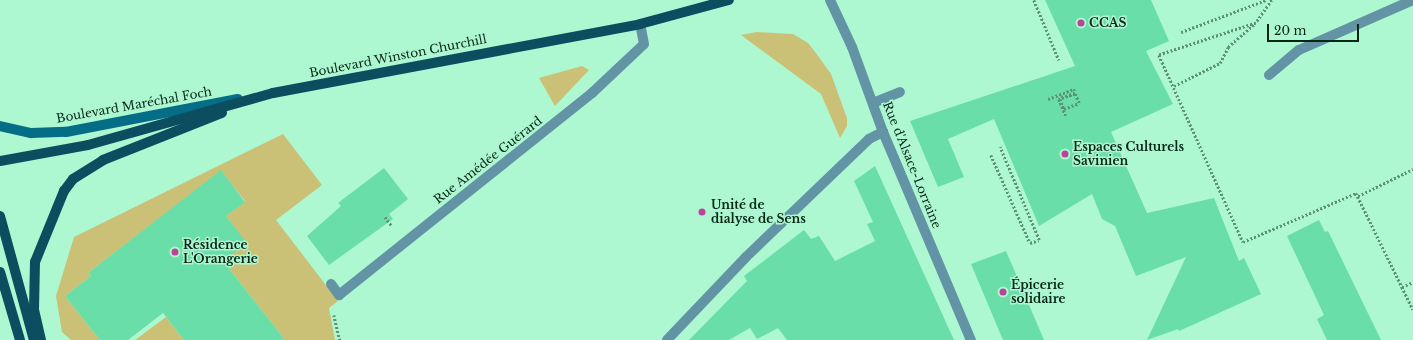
<!DOCTYPE html>
<meta charset="utf-8">
<style>
body{margin:0}
#map{position:relative;width:1413px;height:340px;overflow:hidden;background:#adf7d1;font-family:"Libre Baskerville",serif}
div>[style]{position:absolute}
.green>*{inset:0;background:#cbc176}
.building>*{inset:0;background:#6adea8}
.path>*{height:2.5px;margin-top:-1.25px;transform-origin:0;background:repeating-linear-gradient(90deg,#5c9177 0 2px,transparent 0 4px)}
.service>*{height:10px;margin:-5px;padding:0 5px;transform-origin:5px;border-radius:5px;background:#6294a5}
.minor>*{height:10px;margin:-5px;padding:0 5px;transform-origin:5px;border-radius:5px;background:#6294a5}
.tertiary>*{height:10px;margin:-5px;padding:0 5px;transform-origin:5px;border-radius:5px;background:#6294a5}
.secondary>*{height:10px;margin:-5px;padding:0 5px;transform-origin:5px;border-radius:5px;background:#066d86}
.primary>*{height:10px;margin:-5px;padding:0 5px;transform-origin:5px;border-radius:5px;background:#0c4d5f}
.dots>*{width:11px;height:11px;translate:-50% -50%;box-sizing:border-box;border:2px solid #adf7d1;border-radius:50%}
span{translate:-50% -50%;white-space:nowrap;text-align:center;line-height:1.15;-webkit-text-stroke:3px #adf7d1;paint-order:stroke}
.poi-label{font-size:12px;color:#072618;font-weight:700}
.left{translate:0 -50%;text-align:left}
.street-label{font-size:12px;color:#072618}
.scale{position:absolute;left:1267px;top:24px;width:92px;height:18px;box-sizing:border-box;border:2px solid #072618;border-top:0;padding-left:5px;font-size:12px;line-height:14px;white-space:nowrap;color:#072618;-webkit-text-stroke:3px #adf7d1;paint-order:stroke}
</style>
<div id="map">
<div class="green">
<div style="clip-path:polygon(757px 32px,793px 34px,808px 43px,816px 53px,831px 74px,847px 118px,847px 126px,840px 138px,821px 94px,741px 35px)"></div>
<div style="clip-path:polygon(582px 66px,589px 70px,555px 106px,539px 78px)"></div>
<div style="clip-path:polygon(283px 134px,322px 185px,276px 220px,338px 301px,329px 308px,335px 340px,285px 340px,223px 261px,246px 243px,226px 216px,245px 201px,221px 171px,88px 273px,91px 276px,65px 296px,100px 340px,71px 340px,62px 332px,56px 296px,74px 237px)"></div>
<div style="clip-path:polygon(166px 317px,184px 340px,135px 340px)"></div>
</div>
<div class="building">
<div style="clip-path:polygon(1045px 0,1151px 0,1169px 41px,1146px 51px,1173px 104px,1111px 132px,1147px 213px,1214px 198px,1239px 261px,1244px 258px,1261px 294px,1179px 331px,1178px 329px,1147px 340px,1186px 257px,1136px 276px,1115px 226px,1102px 219px,1092px 194px,1039px 226px,994px 119px,948px 139px,964px 177px,938px 187px,910px 121px,1075px 66px)"></div>
<div style="clip-path:polygon(875px 166px,954px 340px,787px 340px,778px 328px,757px 339px,750px 328px,729px 340px,689px 340px,747px 281px,744px 276px,804px 230px,811px 239px,819px 236px,835px 261px,875px 241px,867px 224px,873px 222px,854px 181px)"></div>
<div style="clip-path:polygon(384px 168px,408px 199px,389px 214px,393px 219px,329px 265px,307px 236px,341px 206px,338px 203px)"></div>
<div style="clip-path:polygon(221px 170px,245px 202px,226px 216px,247px 243px,223px 261px,285px 340px,184px 340px,163px 313px,128px 340px,100px 340px,65px 296px,91px 276px,88px 273px)"></div>
<div style="clip-path:polygon(1319px 220px,1325px 232px,1328px 231px,1381px 340px,1327px 340px,1317px 319px,1324px 315px,1287px 236px)"></div>
<div style="clip-path:polygon(1006px 251px,1044px 340px,1003px 340px,971px 264px)"></div>
</div>
<div class="path">
<div style="left:1034px;top:0;width:65px;rotate:67.4deg"></div>
<div style="left:1272px;top:0;width:28px;rotate:125deg"></div>
<div style="left:1256px;top:23px;width:102px;rotate:161.7deg"></div>
<div style="left:1159px;top:55px;width:205px;rotate:65.8deg"></div>
<div style="left:1243px;top:242px;width:123px;rotate:-23.4deg"></div>
<div style="left:1356px;top:193px;width:105px;rotate:63.9deg"></div>
<div style="left:1402px;top:287px;width:12px;rotate:-24deg"></div>
<div style="left:1181px;top:32px;width:91px;rotate:-20.6deg"></div>
<div style="left:1174px;top:86px;width:51px;rotate:-26.6deg"></div>
<div style="left:1220px;top:63px;width:18px;rotate:-63deg"></div>
<div style="left:1228px;top:47px;width:35px;rotate:-41deg"></div>
<div style="left:1048px;top:99px;width:28px;rotate:-21deg"></div>
<div style="left:1074px;top:89px;width:4px;rotate:76deg"></div>
<div style="left:1075px;top:93px;width:16px;rotate:158deg"></div>
<div style="left:1060px;top:99px;width:11px;rotate:68deg"></div>
<div style="left:1064px;top:109px;width:16px;rotate:-22deg"></div>
<div style="left:1079px;top:103px;width:10px;rotate:-114deg"></div>
<div style="left:1075px;top:94px;width:17px;rotate:163deg"></div>
<div style="left:1059px;top:99px;width:18px;rotate:68deg"></div>
<div style="left:991px;top:155px;width:96px;rotate:66.1deg"></div>
<div style="left:1030px;top:243px;width:9px;rotate:-18deg"></div>
<div style="left:1039px;top:240px;width:101px;rotate:-112.8deg"></div>
<div style="left:1358px;top:196px;width:61px;rotate:-26.1deg"></div>
<div style="left:385px;top:217px;width:11px;rotate:52deg"></div>
<div style="left:1402px;top:287px;width:25px;rotate:64deg"></div>
<div style="left:334px;top:315px;width:26px;rotate:77deg"></div>
</div>
<div class="service">
<div style="left:1269px;top:75px;width:39px;rotate:-40deg"></div>
<div style="left:1299px;top:50px;width:124px;rotate:-23.7deg"></div>
<div style="left:873px;top:103px;width:29px;rotate:-22deg"></div>
<div style="left:331px;top:284px;width:14px;rotate:54deg"></div>
<div style="left:339px;top:295px;width:324px;rotate:-38.6deg"></div>
<div style="left:592px;top:93px;width:71px;rotate:-43.3deg"></div>
<div style="left:644px;top:44px;width:20px;rotate:-101deg"></div>
</div>
<div class="minor">
<div style="left:667px;top:340px;width:115px;rotate:-46.4deg"></div>
<div style="left:746px;top:257px;width:170px;rotate:-43.8deg"></div>
<div style="left:869px;top:139px;width:16px;rotate:-27deg"></div>
</div>
<div class="tertiary">
<div style="left:830px;top:0;width:52px;rotate:64.9deg"></div>
<div style="left:852px;top:47px;width:90px;rotate:70deg"></div>
<div style="left:883px;top:132px;width:226px;rotate:67.1deg"></div>
</div>
<div class="secondary">
<div style="left:0;top:126px;width:32px;rotate:13deg"></div>
<div style="left:31px;top:133px;width:35px;rotate:-2deg"></div>
<div style="left:66px;top:132px;width:175px;rotate:-10.9deg"></div>
</div>
<div class="primary">
<div style="left:0;top:161px;width:89px;rotate:-10.3deg"></div>
<div style="left:88px;top:145px;width:192px;rotate:-15.7deg"></div>
<div style="left:273px;top:93px;width:373px;rotate:-10.6deg"></div>
<div style="left:640px;top:24px;width:92px;rotate:-15.1deg"></div>
<div style="left:0;top:216px;width:129px;rotate:74.7deg"></div>
<div style="left:0;top:272px;width:71px;rotate:73.6deg"></div>
<div style="left:41px;top:340px;width:32px;rotate:-103deg"></div>
<div style="left:34px;top:309px;width:47px;rotate:-88.8deg"></div>
<div style="left:35px;top:262px;width:77px;rotate:-67.8deg"></div>
<div style="left:64px;top:191px;width:15px;rotate:-53deg"></div>
<div style="left:73px;top:179px;width:36px;rotate:-32deg"></div>
<div style="left:103px;top:160px;width:128px;rotate:-21.6deg"></div>
</div>
<div class="dots">
<div style="left:1081px;top:23px;background:#bc4398"></div>
<div style="left:1065px;top:154px;background:#bc4398"></div>
<div style="left:702px;top:212px;background:#bc4398"></div>
<div style="left:175px;top:252px;background:#bc4398"></div>
<div style="left:1003px;top:292px;background:#bc4398"></div>
</div>
<div class="poi-label">
<span class="left" style="left:1089px;top:23px">CCAS</span>
<span class="left" style="left:1073px;top:154px">Espaces Culturels<br>Savinien</span>
<span class="left" style="left:711px;top:212px">Unité de<br>dialyse de Sens</span>
<span class="left" style="left:183px;top:252px">Résidence<br>L'Orangerie</span>
<span class="left" style="left:1011px;top:292px">Épicerie<br>solidaire</span>
</div>
<div class="street-label">
<span style="left:398px;top:56px;rotate:-11deg">Boulevard Winston Churchill</span>
<span style="left:134px;top:105px;rotate:-10deg">Boulevard Maréchal Foch</span>
<span style="left:488px;top:160px;rotate:-38deg">Rue Amédée Guérard</span>
<span style="left:912px;top:165px;rotate:68deg">Rue d'Alsace-Lorraine</span>
</div>
<div class="scale">20 m</div>
</div>
